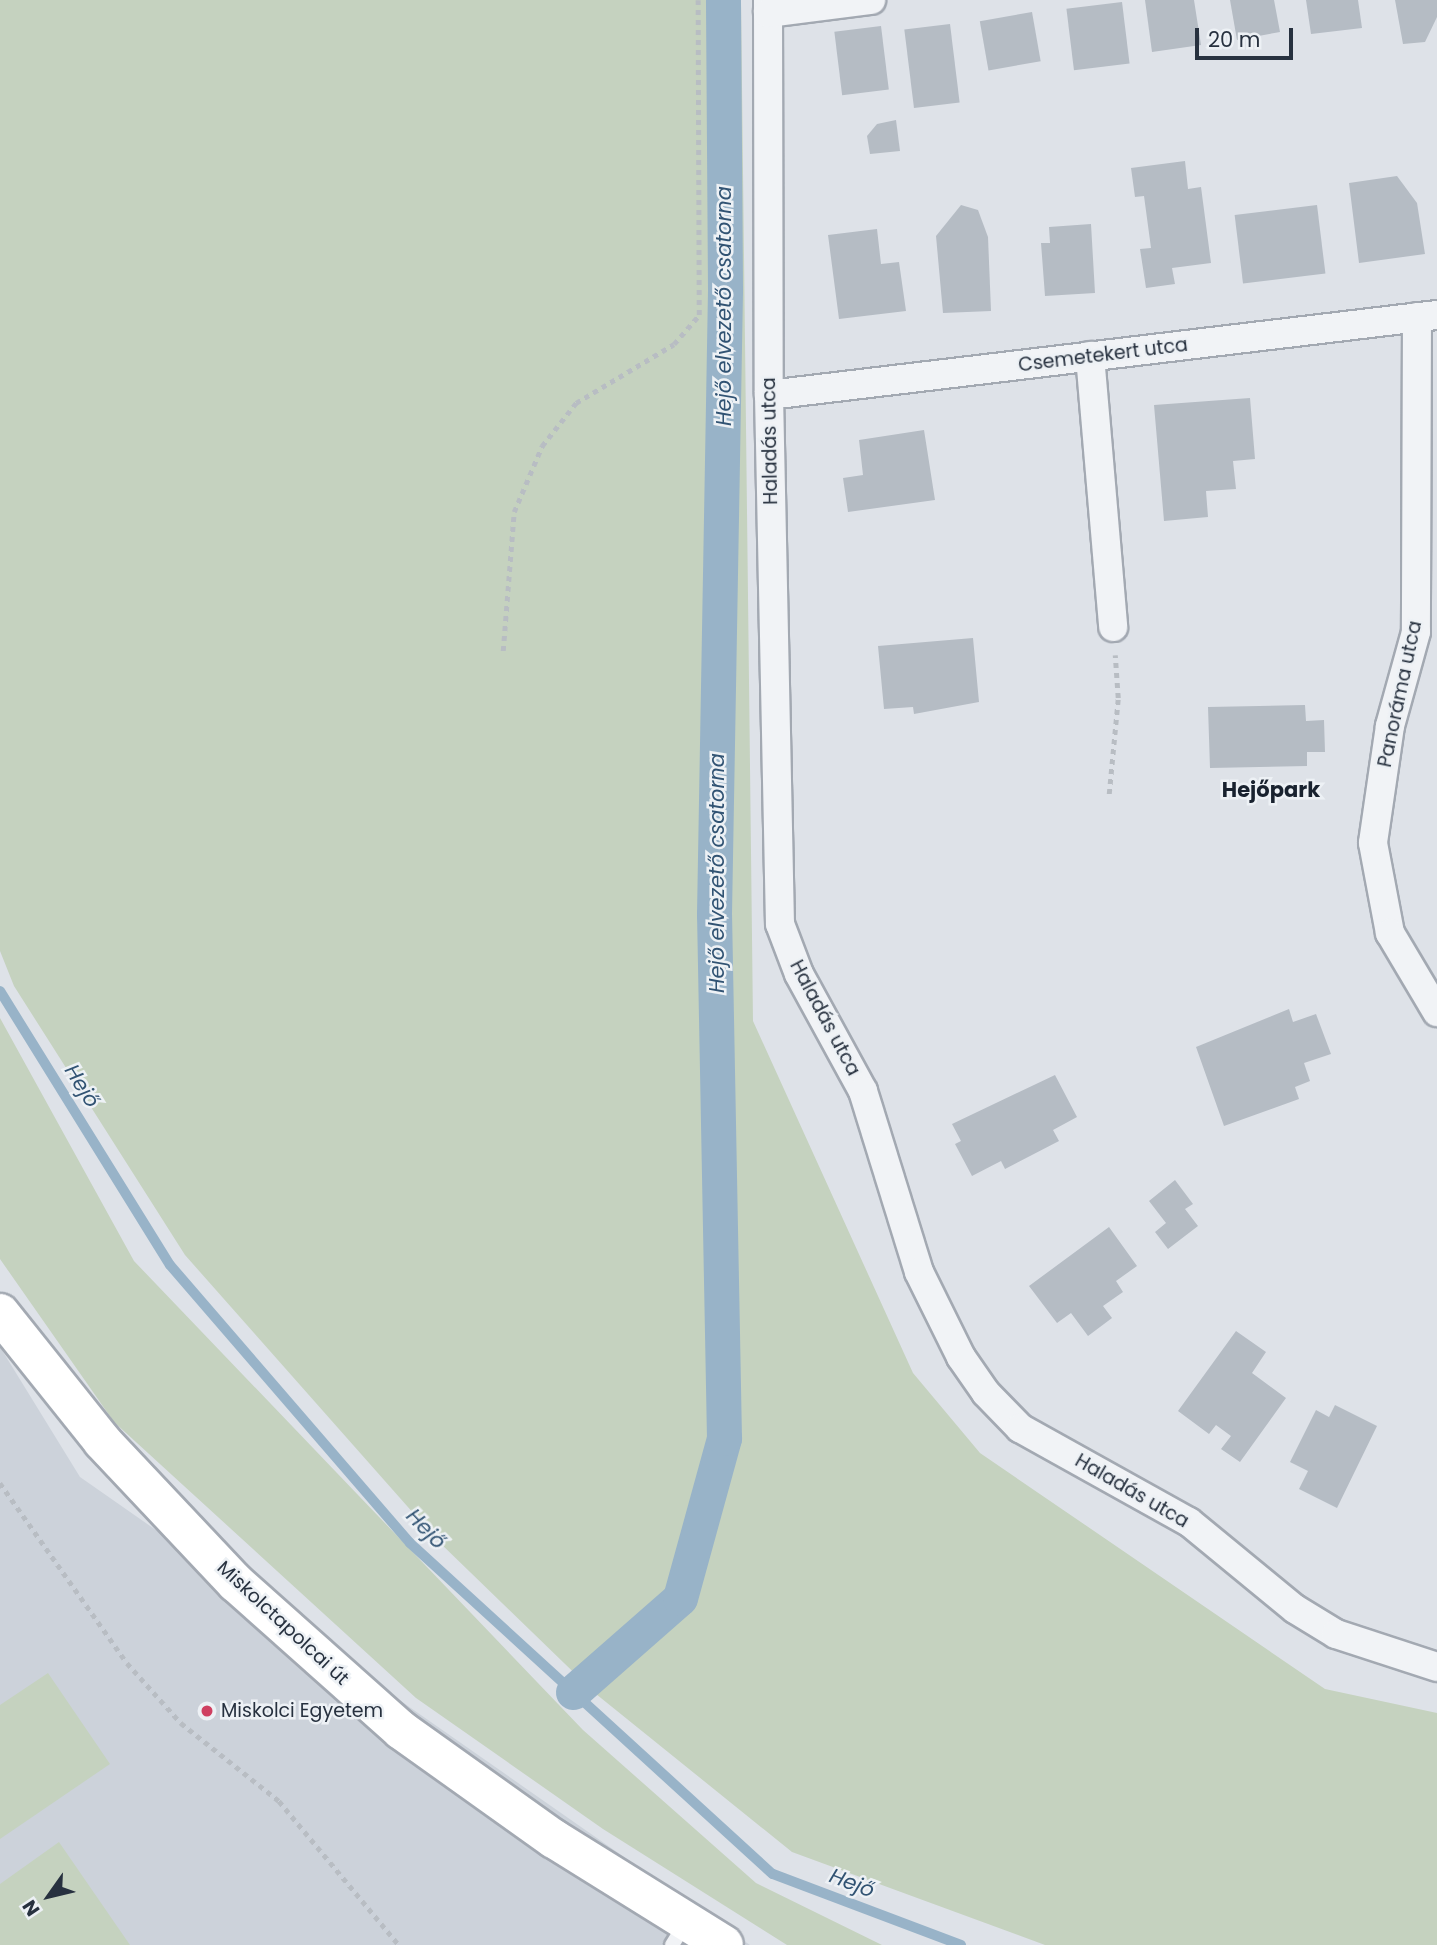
<!DOCTYPE html>
<meta charset="utf-8">
<style>
body{margin:0}
#map{position:relative;width:1437px;height:1945px;overflow:hidden;background:#dee2e8;font-family:Poppins,sans-serif}
div>[style]{position:absolute}
.built>*{inset:0;background:#ccd2da}
.green>*{inset:0;background:#c5d2bf}
.stream>*{height:10px;margin:-5px;padding:0 5px;transform-origin:5px;border-radius:5px;background:#98b3c8}
.canal>*{height:35px;margin:-17.5px;padding:0 17.5px;transform-origin:17.5px;border-radius:17.5px;background:#98b3c8}
.building>*{inset:0;background:#b5bcc4;transform-origin:0 0}
.path>*{height:4.5px;margin-top:-2.25px;transform-origin:0;background:repeating-linear-gradient(90deg,#b8bdc3 0 5px,transparent 0 10px)}
.roads{filter:drop-shadow(2px 0 #a3a9b2) drop-shadow(-2px 0 #a3a9b2) drop-shadow(0 2px #a3a9b2) drop-shadow(0 -2px #a3a9b2)}
.lane>*{height:14px;margin:-7px;padding:0 7px;transform-origin:7px;border-radius:7px;background:#f1f3f6}
.street>*{height:28px;margin:-14px;padding:0 14px;transform-origin:14px;border-radius:14px;background:#f1f3f6}
.secondary>*{height:38px;margin:-19px;padding:0 19px;transform-origin:19px;border-radius:19px;background:#fff}
.dots>*{width:19px;height:19px;translate:-50% -50%;box-sizing:border-box;border:4px solid #edf1f5;border-radius:50%}
span{translate:-50% -50%;white-space:nowrap;text-align:center;line-height:1.15;-webkit-text-stroke:5px #edf1f5;paint-order:stroke}
.street-label{font-size:19px;color:#27313f}
.poi-label{font-size:19px;color:#27313f}
.left{translate:0 -50%;text-align:left}
.water-label{font-size:21px;color:#315373;font-style:italic}
.neighbourhood-label{font-size:21px;color:#19222f;font-weight:700}
.north{position:absolute;left:14px;top:1861px;width:70px;height:70px;-webkit-text-stroke:5px #edf1f5;paint-order:stroke;rotate:236deg;font-size:19px;font-weight:700;line-height:28px;text-align:center;color:#27313f}
.north::after{content:'';display:block;margin:auto;width:24px;height:32px;background:#27313f;clip-path:polygon(50% 0,100% 100%,50% 72%,0 100%)}
.scale{position:absolute;left:1195px;top:28px;width:98px;height:32px;box-sizing:border-box;border:4px solid #27313f;border-top:0;padding-left:9px;font-size:21px;line-height:24px;white-space:nowrap;color:#27313f;-webkit-text-stroke:5px #edf1f5;paint-order:stroke}
</style>
<div id="map">
<div class="built">
<div style="clip-path:polygon(0 1347px,80px 1477px,750px 1945px,0 1945px)"></div>
</div>
<div class="green">
<div style="clip-path:polygon(0 0,741px 0,753px 1021px,913px 1373px,980px 1453px,1325px 1689px,1437px 1713px,1437px 1945px,1045px 1945px,792px 1852px,596px 1694px,438px 1541px,185px 1255px,14px 986px,0 951px)"></div>
<div style="clip-path:polygon(0 1018px,134px 1261px,583px 1730px,756px 1883px,882px 1945px,787px 1945px,603px 1829px,416px 1698px,114px 1422px,0 1259px)"></div>
<div style="clip-path:polygon(48px 1673px,110px 1764px,0 1839px,0 1705px)"></div>
<div style="clip-path:polygon(59px 1842px,130px 1945px,0 1945px,0 1884px)"></div>
</div>
<div class="stream">
<div style="left:0;top:991px;width:322px;rotate:58.2deg"></div>
<div style="left:170px;top:1265px;width:367px;rotate:49.2deg"></div>
<div style="left:410px;top:1543px;width:491px;rotate:42.4deg"></div>
<div style="left:773px;top:1874px;width:201px;rotate:20.7deg"></div>
</div>
<div class="canal">
<div style="left:573px;top:1692px;width:142px;rotate:-41.3deg"></div>
<div style="left:680px;top:1598px;width:166px;rotate:-74.6deg"></div>
<div style="left:724px;top:1438px;width:524px;rotate:-91.09deg"></div>
<div style="left:714px;top:914px;width:624px;rotate:-88.99deg"></div>
<div style="left:725px;top:290px;width:290px;rotate:-90.4deg"></div>
</div>
<div class="building">
<div style="clip-path:polygon(1145px 0,1194px 0,1201px 45px,1152px 52px)"></div>
<div style="clip-path:polygon(1230px 0,1274px 0,1280px 32px,1237px 40px)"></div>
<div style="clip-path:polygon(1306px 0,1358px 0,1362px 28px,1311px 34px)"></div>
<div style="clip-path:polygon(1395px 0,1437px 0,1437px 17px,1425px 42px,1403px 44px)"></div>
<div style="left:1122px;top:2px;width:62px;height:56px;rotate:83deg"></div>
<div style="left:1032px;top:12px;width:50px;height:53px;rotate:80deg"></div>
<div style="left:950px;top:24px;width:79px;height:46px;rotate:83deg"></div>
<div style="left:881px;top:26px;width:64px;height:47px;rotate:83deg"></div>
<div style="clip-path:polygon(896px 120px,900px 151px,870px 154px,867px 136px,877px 124px)"></div>
<div style="clip-path:polygon(1185px 161px,1188px 189px,1201px 187px,1211px 263px,1172px 268px,1175px 284px,1146px 288px,1140px 249px,1151px 248px,1144px 196px,1135px 197px,1131px 168px)"></div>
<div style="clip-path:polygon(1397px 176px,1417px 203px,1425px 254px,1359px 263px,1349px 183px)"></div>
<div style="clip-path:polygon(961px 205px,978px 210px,988px 237px,991px 311px,943px 313px,936px 236px)"></div>
<div style="left:1317px;top:205px;width:69px;height:83px;rotate:83deg"></div>
<div style="clip-path:polygon(1091px 224px,1095px 293px,1045px 296px,1041px 243px,1050px 243px,1049px 227px)"></div>
<div style="clip-path:polygon(877px 229px,881px 264px,899px 262px,906px 311px,839px 319px,828px 235px)"></div>
<div style="clip-path:polygon(1250px 398px,1255px 459px,1233px 461px,1236px 489px,1206px 491px,1208px 517px,1164px 521px,1154px 405px)"></div>
<div style="clip-path:polygon(924px 430px,935px 500px,848px 512px,843px 478px,863px 475px,859px 440px)"></div>
<div style="clip-path:polygon(973px 638px,979px 702px,914px 714px,913px 707px,884px 709px,878px 646px)"></div>
<div style="clip-path:polygon(1305px 705px,1306px 721px,1324px 720px,1325px 752px,1307px 752px,1307px 766px,1210px 768px,1208px 707px)"></div>
<div style="clip-path:polygon(1289px 1009px,1293px 1022px,1316px 1014px,1331px 1054px,1304px 1063px,1310px 1081px,1295px 1087px,1299px 1099px,1224px 1126px,1196px 1047px)"></div>
<div style="clip-path:polygon(1055px 1075px,1077px 1117px,1053px 1130px,1059px 1141px,1005px 1169px,1001px 1161px,972px 1176px,955px 1144px,961px 1141px,952px 1124px)"></div>
<div style="clip-path:polygon(1175px 1180px,1193px 1204px,1185px 1209px,1198px 1226px,1168px 1249px,1155px 1232px,1166px 1223px,1149px 1201px)"></div>
<div style="clip-path:polygon(1109px 1227px,1137px 1266px,1116px 1281px,1123px 1292px,1103px 1306px,1112px 1318px,1088px 1336px,1071px 1313px,1057px 1323px,1029px 1286px)"></div>
<div style="clip-path:polygon(1236px 1331px,1266px 1352px,1252px 1373px,1286px 1398px,1240px 1462px,1221px 1449px,1231px 1436px,1216px 1425px,1209px 1434px,1178px 1411px)"></div>
<div style="clip-path:polygon(1335px 1405px,1377px 1426px,1337px 1508px,1299px 1489px,1308px 1471px,1290px 1462px,1316px 1410px,1329px 1417px)"></div>
</div>
<div class="path">
<div style="left:503px;top:651px;width:139px;rotate:-85.5deg"></div>
<div style="left:514px;top:512px;width:72px;rotate:-67deg"></div>
<div style="left:542px;top:446px;width:55px;rotate:-51.7deg"></div>
<div style="left:576px;top:403px;width:114px;rotate:-31deg"></div>
<div style="left:674px;top:344px;width:38px;rotate:-49deg"></div>
<div style="left:699px;top:315px;width:315px;rotate:-90.2deg"></div>
<div style="left:1109px;top:794px;width:96px;rotate:-84.6deg"></div>
<div style="left:1118px;top:698px;width:43px;rotate:-94deg"></div>
<div style="left:0;top:1483px;width:220px;rotate:54.8deg"></div>
<div style="left:127px;top:1663px;width:81px;rotate:48deg"></div>
<div style="left:181px;top:1723px;width:125px;rotate:38.5deg"></div>
<div style="left:279px;top:1801px;width:187px;rotate:50.2deg"></div>
</div>
<div class="roads">
<div class="lane">
<div style="left:672px;top:1945px;width:25px;rotate:-58deg"></div>
</div>
<div class="street">
<div style="left:768px;top:0;width:395px;rotate:89.9deg"></div>
<div style="left:769px;top:395px;width:529px;rotate:88.81deg"></div>
<div style="left:780px;top:924px;width:53px;rotate:69.2deg"></div>
<div style="left:799px;top:974px;width:133px;rotate:61.3deg"></div>
<div style="left:863px;top:1091px;width:189px;rotate:72.8deg"></div>
<div style="left:919px;top:1272px;width:95px;rotate:63.7deg"></div>
<div style="left:961px;top:1357px;width:44px;rotate:55.2deg"></div>
<div style="left:986px;top:1393px;width:49px;rotate:45.8deg"></div>
<div style="left:1020px;top:1428px;width:193px;rotate:29.1deg"></div>
<div style="left:1189px;top:1522px;width:137px;rotate:39.4deg"></div>
<div style="left:1295px;top:1609px;width:48px;rotate:31.4deg"></div>
<div style="left:1336px;top:1634px;width:106px;rotate:18.1deg"></div>
<div style="left:768px;top:13px;width:104px;rotate:-7.2deg"></div>
<div style="left:1417px;top:317px;width:315px;rotate:90.2deg"></div>
<div style="left:1416px;top:632px;width:98px;rotate:105.5deg"></div>
<div style="left:1390px;top:726px;width:118px;rotate:98.3deg"></div>
<div style="left:1373px;top:843px;width:92px;rotate:79.3deg"></div>
<div style="left:1390px;top:933px;width:92px;rotate:59.3deg"></div>
<div style="left:1090px;top:356px;width:272px;rotate:85.1deg"></div>
<div style="left:769px;top:395px;width:673px;rotate:-6.83deg"></div>
</div>
<div class="secondary">
<div style="left:0;top:1313px;width:164px;rotate:51.4deg"></div>
<div style="left:102px;top:1441px;width:195px;rotate:46.7deg"></div>
<div style="left:236px;top:1583px;width:221px;rotate:41.7deg"></div>
<div style="left:401px;top:1730px;width:188px;rotate:35.5deg"></div>
<div style="left:554px;top:1839px;width:200px;rotate:31.9deg"></div>
</div>
</div>
<div class="dots">
<div style="left:207px;top:1711px;background:#cf4061"></div>
</div>
<div class="street-label">
<span style="left:1103px;top:355px;rotate:-7deg">Csemetekert utca</span>
<span style="left:770px;top:441px;rotate:-91deg">Haladás utca</span>
<span style="left:1400px;top:694px;rotate:-78deg">Panoráma utca</span>
<span style="left:825px;top:1018px;rotate:62deg">Haladás utca</span>
<span style="left:1132px;top:1491px;rotate:30deg">Haladás utca</span>
<span style="left:283px;top:1623px;rotate:43deg">Miskolctapolcai út</span>
</div>
<div class="poi-label">
<span class="left" style="left:221px;top:1711px">Miskolci Egyetem</span>
</div>
<div class="water-label">
<span style="left:724px;top:306px;rotate:-90deg">Hejő elvezető csatorna</span>
<span style="left:717px;top:873px;rotate:-90deg">Hejő elvezető csatorna</span>
<span style="left:82px;top:1086px;rotate:58deg">Hejő</span>
<span style="left:426px;top:1529px;rotate:46deg">Hejő</span>
<span style="left:852px;top:1883px;rotate:21deg">Hejő</span>
</div>
<div class="neighbourhood-label">
<span style="left:1271px;top:790px">Hejőpark</span>
</div>
<div class="north">N</div>
<div class="scale">20 m</div>
</div>
